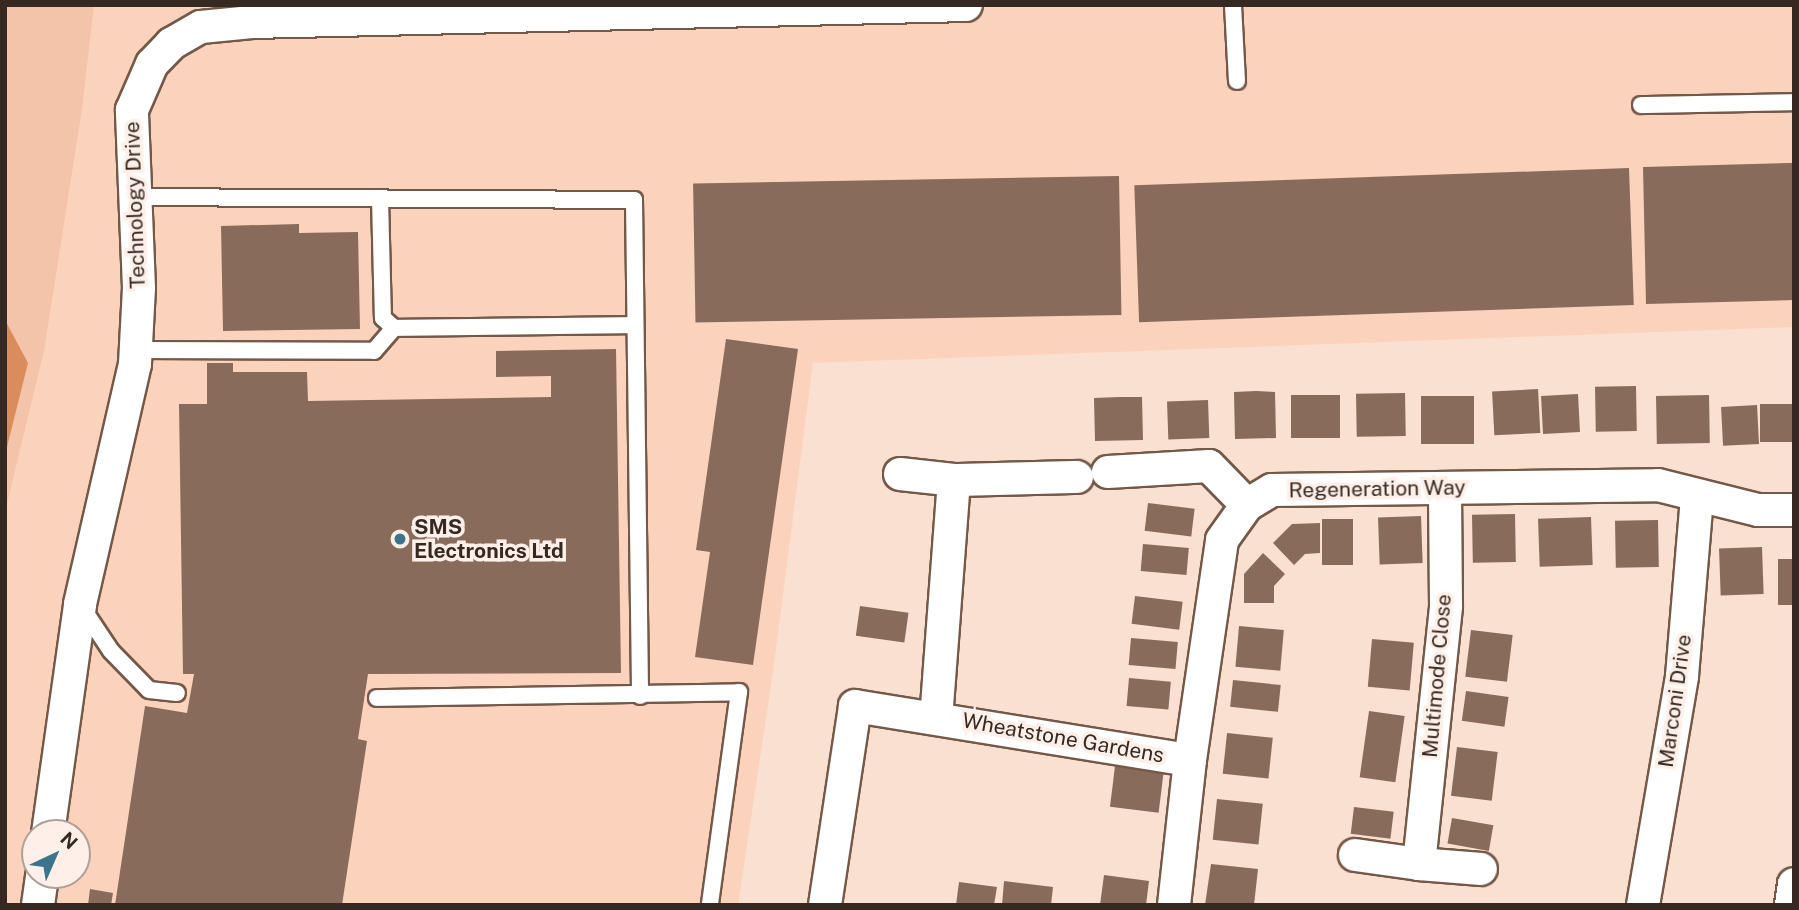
<!DOCTYPE html>
<style>
body{margin:0}
#map{position:relative;width:1799px;height:910px;overflow:hidden;background:#fae0d1;font-family:"Public Sans",sans-serif}
div>[style]{position:absolute}
.built>*{inset:0;background:#fbd3bd}
.green>*{inset:0;background:#f4c4aa}
.water>*{inset:0;background:#db8c5c}
.building>*{inset:0;background:#886b5b;transform-origin:0 0}
.roads{filter:drop-shadow(2px 0 #745848) drop-shadow(-2px 0 #745848) drop-shadow(0 2px #745848) drop-shadow(0 -2px #745848)}
.lane>*{height:16px;margin:-8px;padding:0 8px;transform-origin:8px;border-radius:8px;background:#fff}
.street>*{height:32px;margin:-16px;padding:0 16px;transform-origin:16px;border-radius:16px;background:#fff}
.dots>*{width:19px;height:19px;translate:-50% -50%;box-sizing:border-box;border:4px solid #fef0e9;border-radius:50%}
span{translate:-50% -50%;white-space:nowrap;text-align:center;line-height:1.15;-webkit-text-stroke:7px #fef0e9;paint-order:stroke}
.street-label{font-size:21px;color:#362922}
.poi-label{font-size:21px;color:#362922;font-weight:700}
.left{translate:0 -50%;text-align:left}
.frame{position:absolute;inset:0;border:7px solid #362922;pointer-events:none}
.north{position:absolute;left:21px;top:819px;width:70px;height:70px;box-sizing:border-box;background:#fef0e9;border:2px solid #aea099;border-radius:50%;rotate:44deg;font-size:19px;font-weight:700;line-height:28px;text-align:center;color:#362922}
.north::after{content:'';display:block;margin:auto;width:24px;height:32px;background:#3c748e;clip-path:polygon(50% 0,100% 100%,50% 72%,0 100%)}
</style>
<div id="map">
<div class="built">
<div style="clip-path:polygon(evenodd,94px 5px,1794px 5px,1794px 327px,813px 363px,773px 672px,738px 905px,5px 905px,5px 512px,94px 5px,35px 833px,77px 833px,77px 875px,35px 875px,35px 833px)"></div>
</div>
<div class="green">
<div style="clip-path:polygon(5px 5px,94px 5px,82px 109px,44px 351px,5px 512px)"></div>
</div>
<div class="water">
<div style="clip-path:polygon(5px 320px,28px 363px,5px 455px)"></div>
</div>
<div class="building">
<div style="clip-path:polygon(1789px 163px,1794px 163px,1794px 300px,1646px 304px,1643px 167px)"></div>
<div style="left:1629px;top:168px;width:137px;height:495px;rotate:88deg"></div>
<div style="left:1119px;top:176px;width:139px;height:426px;rotate:89deg"></div>
<div style="clip-path:polygon(299px 224px,299px 233px,358px 232px,360px 329px,223px 331px,221px 226px)"></div>
<div style="clip-path:polygon(726px 339px,798px 349px,753px 665px,695px 657px,710px 552px,696px 550px)"></div>
<div style="clip-path:polygon(616px 349px,621px 673px,368px 674px,358px 739px,367px 741px,342px 905px,115px 905px,145px 706px,187px 713px,194px 674px,183px 674px,179px 404px,207px 404px,207px 363px,233px 363px,233px 372px,307px 372px,308px 401px,551px 397px,551px 376px,496px 377px,496px 351px)"></div>
<div style="left:1636px;top:386px;width:45px;height:41px;rotate:89deg"></div>
<div style="left:1538px;top:389px;width:44px;height:46px;rotate:87deg"></div>
<div style="clip-path:polygon(1256px 391px,1275px 392px,1276px 438px,1235px 439px,1234px 392px)"></div>
<div style="left:1405px;top:393px;width:43px;height:49px;rotate:89deg"></div>
<div style="left:1578px;top:394px;width:38px;height:37px;rotate:87deg"></div>
<div style="left:1340px;top:395px;width:43px;height:49px;rotate:90deg"></div>
<div style="left:1709px;top:395px;width:48px;height:53px;rotate:89deg"></div>
<div style="left:1421px;top:396px;width:53px;height:48px"></div>
<div style="clip-path:polygon(1119px 397px,1142px 397px,1143px 440px,1095px 441px,1094px 398px)"></div>
<div style="left:1208px;top:400px;width:38px;height:41px;rotate:88deg"></div>
<div style="left:1794px;top:404px;width:38px;height:34px;rotate:90deg"></div>
<div style="left:1757px;top:405px;width:39px;height:36px;rotate:87deg"></div>
<div style="left:1148px;top:503px;width:47px;height:28px;rotate:7deg"></div>
<div style="left:1515px;top:514px;width:48px;height:43px;rotate:89deg"></div>
<div style="left:1421px;top:516px;width:47px;height:43px;rotate:88deg"></div>
<div style="left:1591px;top:517px;width:48px;height:53px;rotate:88deg"></div>
<div style="left:1322px;top:519px;width:31px;height:46px"></div>
<div style="left:1658px;top:520px;width:47px;height:43px;rotate:89deg"></div>
<div style="clip-path:polygon(1320px 523px,1320px 553px,1305px 554px,1294px 565px,1273px 543px,1292px 524px)"></div>
<div style="left:1143px;top:544px;width:46px;height:27px;rotate:5deg"></div>
<div style="left:1762px;top:547px;width:47px;height:43px;rotate:88deg"></div>
<div style="clip-path:polygon(1263px 553px,1285px 574px,1274px 586px,1274px 603px,1244px 603px,1244px 574px)"></div>
<div style="left:1778px;top:559px;width:16px;height:46px"></div>
<div style="left:1135px;top:596px;width:48px;height:28px;rotate:7deg"></div>
<div style="left:860px;top:606px;width:49px;height:30px;rotate:8deg"></div>
<div style="left:1239px;top:626px;width:45px;height:41px;rotate:5deg"></div>
<div style="left:1471px;top:630px;width:42px;height:47px;rotate:7deg"></div>
<div style="left:1131px;top:638px;width:47px;height:27px;rotate:5deg"></div>
<div style="left:1372px;top:639px;width:42px;height:48px;rotate:5deg"></div>
<div style="left:1129px;top:678px;width:42px;height:28px;rotate:5deg"></div>
<div style="left:1233px;top:680px;width:48px;height:27px;rotate:6deg"></div>
<div style="left:1466px;top:691px;width:43px;height:30px;rotate:8deg"></div>
<div style="left:1369px;top:711px;width:36px;height:67px;rotate:8deg"></div>
<div style="left:1227px;top:733px;width:46px;height:41px;rotate:6deg"></div>
<div style="left:1457px;top:747px;width:41px;height:49px;rotate:7deg"></div>
<div style="left:1115px;top:766px;width:49px;height:41px;rotate:7deg"></div>
<div style="left:1217px;top:799px;width:46px;height:41px;rotate:6deg"></div>
<div style="left:1354px;top:807px;width:40px;height:27px;rotate:7deg"></div>
<div style="left:1452px;top:818px;width:42px;height:26px;rotate:10deg"></div>
<div style="clip-path:polygon(1211px 864px,1258px 869px,1254px 905px,1205px 905px)"></div>
<div style="clip-path:polygon(1104px 875px,1149px 881px,1146px 905px,1100px 905px)"></div>
<div style="clip-path:polygon(1004px 881px,1053px 887px,1051px 905px,1002px 905px)"></div>
<div style="clip-path:polygon(959px 882px,997px 887px,994px 905px,956px 905px)"></div>
<div style="clip-path:polygon(90px 889px,113px 893px,111px 905px,88px 905px)"></div>
</div>
<div class="roads">
<div class="lane">
<div style="left:1233px;top:5px;width:76px;rotate:87deg"></div>
<div style="left:1641px;top:105px;width:153px;rotate:-1.1deg"></div>
<div style="left:133px;top:197px;width:501px;rotate:0.34deg"></div>
<div style="left:634px;top:200px;width:496px;rotate:89.3deg"></div>
<div style="left:380px;top:198px;width:120px;rotate:88.6deg"></div>
<div style="left:383px;top:318px;width:15px;rotate:42deg"></div>
<div style="left:394px;top:328px;width:241px;rotate:-0.7deg"></div>
<div style="left:135px;top:350px;width:239px;rotate:0.2deg"></div>
<div style="left:374px;top:351px;width:30px;rotate:-49deg"></div>
<div style="left:81px;top:606px;width:54px;rotate:56.3deg"></div>
<div style="left:111px;top:651px;width:54px;rotate:45.7deg"></div>
<div style="left:149px;top:690px;width:28px;rotate:6deg"></div>
<div style="left:377px;top:698px;width:362px;rotate:-0.9deg"></div>
<div style="left:739px;top:692px;width:215px;rotate:97.8deg"></div>
</div>
<div class="street">
<div style="left:1108px;top:472px;width:101px;rotate:-3.4deg"></div>
<div style="left:1209px;top:466px;width:54px;rotate:45.7deg"></div>
<div style="left:900px;top:474px;width:54px;rotate:6.3deg"></div>
<div style="left:954px;top:480px;width:238px;rotate:94.3deg"></div>
<div style="left:954px;top:480px;width:123px;rotate:-1.4deg"></div>
<div style="left:48px;top:833px;width:231px;rotate:-82deg"></div>
<div style="left:80px;top:604px;width:246px;rotate:-77.1deg"></div>
<div style="left:135px;top:364px;width:76px;rotate:-87deg"></div>
<div style="left:139px;top:288px;width:178px;rotate:-92.3deg"></div>
<div style="left:132px;top:110px;width:50px;rotate:-66.5deg"></div>
<div style="left:152px;top:64px;width:28px;rotate:-46deg"></div>
<div style="left:171px;top:44px;width:34px;rotate:-30deg"></div>
<div style="left:201px;top:27px;width:51px;rotate:-5.6deg"></div>
<div style="left:252px;top:22px;width:714px;rotate:-1.36deg"></div>
<div style="left:1355px;top:855px;width:65px;rotate:8deg"></div>
<div style="left:1419px;top:864px;width:259px;rotate:-84deg"></div>
<div style="left:1446px;top:606px;width:118px;rotate:-90.5deg"></div>
<div style="left:1419px;top:864px;width:62px;rotate:4.6deg"></div>
<div style="left:38px;top:905px;width:30px;rotate:-82deg"></div>
<div style="left:825px;top:905px;width:201px;rotate:-81.4deg"></div>
<div style="left:855px;top:706px;width:339px;rotate:9.2deg"></div>
<div style="left:1174px;top:905px;width:146px;rotate:-83.7deg"></div>
<div style="left:1190px;top:760px;width:222px;rotate:-81.7deg"></div>
<div style="left:1222px;top:540px;width:43px;rotate:-54.5deg"></div>
<div style="left:1247px;top:505px;width:29px;rotate:-31deg"></div>
<div style="left:1272px;top:490px;width:386px;rotate:-0.7deg"></div>
<div style="left:1658px;top:485px;width:103px;rotate:14deg"></div>
<div style="left:1758px;top:510px;width:36px"></div>
<div style="left:1643px;top:905px;width:232px;rotate:-80.3deg"></div>
<div style="left:1682px;top:676px;width:181px;rotate:-85.2deg"></div>
<div style="left:1791px;top:905px;width:21px;rotate:-82deg"></div>
</div>
</div>
<div class="dots">
<div style="left:400px;top:539px;background:#3c748e"></div>
</div>
<div class="street-label">
<span style="left:135px;top:205px;rotate:-92deg">Technology Drive</span>
<span style="left:1377px;top:489px;rotate:-1deg">Regeneration Way</span>
<span style="left:1437px;top:676px;rotate:-85deg">Multimode Close</span>
<span style="left:1675px;top:701px;rotate:-82deg">Marconi Drive</span>
<span style="left:1063px;top:738px;rotate:10deg">Wheatstone Gardens</span>
</div>
<div class="poi-label">
<span class="left" style="left:414px;top:539px">SMS<br>Electronics Ltd</span>
</div>
<div class="frame"></div>
<div class="north">N</div>
</div>
